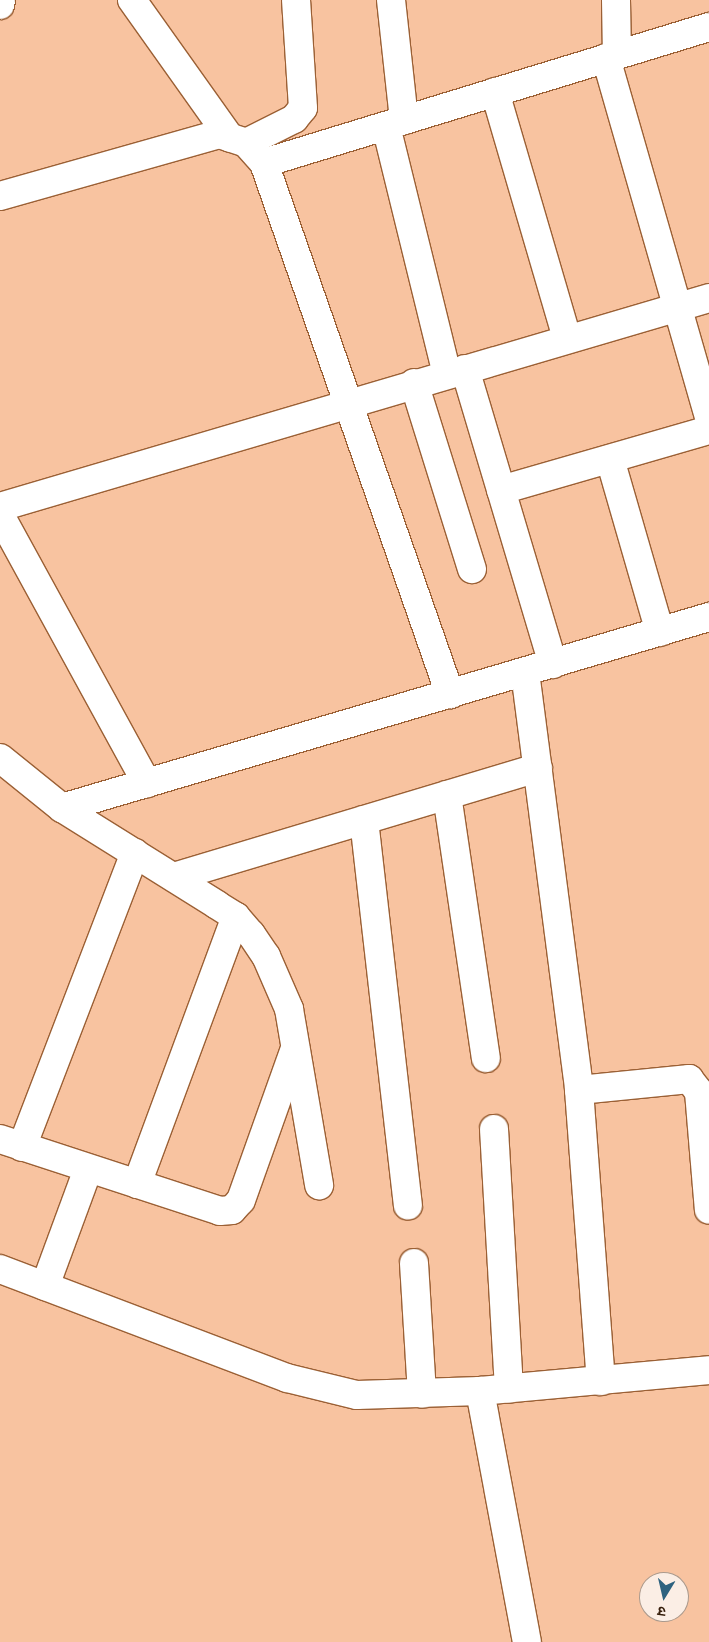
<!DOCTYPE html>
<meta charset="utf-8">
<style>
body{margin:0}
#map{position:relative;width:709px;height:1642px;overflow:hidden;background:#f8c3a0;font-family:"Fira Sans","Noto Sans Devanagari",sans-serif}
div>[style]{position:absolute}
.roads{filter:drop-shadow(1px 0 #9b6035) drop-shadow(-1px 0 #9b6035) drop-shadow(0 1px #9b6035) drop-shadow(0 -1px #9b6035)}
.minor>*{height:28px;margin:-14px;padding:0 14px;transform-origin:14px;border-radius:14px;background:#fff}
span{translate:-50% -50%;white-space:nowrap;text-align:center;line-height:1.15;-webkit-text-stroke:5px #fbeee5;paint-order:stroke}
.north{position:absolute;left:639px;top:1572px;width:50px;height:50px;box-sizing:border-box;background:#fbeee5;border:1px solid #ab9a8d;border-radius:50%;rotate:189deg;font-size:14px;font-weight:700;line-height:20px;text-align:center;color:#341c09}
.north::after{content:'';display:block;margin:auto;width:18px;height:22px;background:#2e627f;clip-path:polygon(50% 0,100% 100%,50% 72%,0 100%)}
</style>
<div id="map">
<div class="roads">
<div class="minor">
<div style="left:132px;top:0;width:169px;rotate:54.6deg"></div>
<div style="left:391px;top:0;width:121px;rotate:83.8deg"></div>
<div style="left:616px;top:0;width:55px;rotate:89deg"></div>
<div style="left:0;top:5px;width:5px;rotate:-79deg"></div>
<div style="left:606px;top:58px;width:374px;rotate:74deg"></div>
<div style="left:495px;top:92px;width:257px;rotate:73.7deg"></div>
<div style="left:386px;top:126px;width:255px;rotate:76.2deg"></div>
<div style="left:246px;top:143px;width:54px;rotate:-26.6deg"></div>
<div style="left:294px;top:119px;width:14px;rotate:-51deg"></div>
<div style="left:303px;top:108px;width:108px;rotate:-93.7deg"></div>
<div style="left:264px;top:163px;width:465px;rotate:-17deg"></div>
<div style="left:0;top:196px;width:228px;rotate:-15.8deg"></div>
<div style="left:219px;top:134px;width:28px;rotate:18deg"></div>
<div style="left:246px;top:143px;width:27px;rotate:48deg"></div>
<div style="left:264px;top:163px;width:563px;rotate:70.7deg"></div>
<div style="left:465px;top:369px;width:308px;rotate:73.4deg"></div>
<div style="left:414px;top:383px;width:195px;rotate:72.7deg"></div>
<div style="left:610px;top:459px;width:180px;rotate:73.9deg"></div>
<div style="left:501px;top:490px;width:216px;rotate:-16.1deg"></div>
<div style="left:0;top:507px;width:739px;rotate:-16.42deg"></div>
<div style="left:0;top:515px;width:306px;rotate:61.3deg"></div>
<div style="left:525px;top:672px;width:421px;rotate:82.6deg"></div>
<div style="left:579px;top:1090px;width:292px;rotate:85.7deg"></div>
<div style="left:0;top:758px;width:80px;rotate:38.9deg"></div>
<div style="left:62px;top:808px;width:183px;rotate:32deg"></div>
<div style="left:217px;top:905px;width:22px;rotate:32deg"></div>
<div style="left:236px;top:917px;width:23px;rotate:49deg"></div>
<div style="left:251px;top:934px;width:27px;rotate:56deg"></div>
<div style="left:266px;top:956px;width:58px;rotate:66.5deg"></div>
<div style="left:289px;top:1009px;width:179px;rotate:80.3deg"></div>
<div style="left:447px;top:795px;width:266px;rotate:81.6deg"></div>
<div style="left:62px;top:808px;width:675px;rotate:-16.45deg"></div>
<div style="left:364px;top:820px;width:388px;rotate:83.5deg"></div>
<div style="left:174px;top:877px;width:380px;rotate:-16.7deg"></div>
<div style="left:579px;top:1090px;width:111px;rotate:-5.7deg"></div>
<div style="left:689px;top:1079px;width:16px;rotate:52deg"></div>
<div style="left:699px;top:1092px;width:118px;rotate:85.2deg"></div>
<div style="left:494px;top:1129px;width:260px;rotate:86.7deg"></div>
<div style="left:0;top:1139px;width:231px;rotate:18.1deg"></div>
<div style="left:220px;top:1211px;width:12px;rotate:-5deg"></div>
<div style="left:232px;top:1210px;width:13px;rotate:-48deg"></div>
<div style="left:241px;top:1200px;width:161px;rotate:-70.4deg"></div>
<div style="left:22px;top:1147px;width:315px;rotate:-69deg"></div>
<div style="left:137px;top:1184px;width:285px;rotate:-69.7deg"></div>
<div style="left:414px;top:1263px;width:131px;rotate:86.5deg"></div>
<div style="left:0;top:1269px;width:307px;rotate:20.8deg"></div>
<div style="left:287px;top:1378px;width:72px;rotate:13.7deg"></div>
<div style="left:357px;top:1395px;width:123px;rotate:-1.9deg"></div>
<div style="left:480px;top:1391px;width:230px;rotate:-5.2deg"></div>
<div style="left:45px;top:1286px;width:125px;rotate:-69.8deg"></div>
<div style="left:480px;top:1391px;width:255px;rotate:79.4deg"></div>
</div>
</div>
<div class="north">उ</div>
</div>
